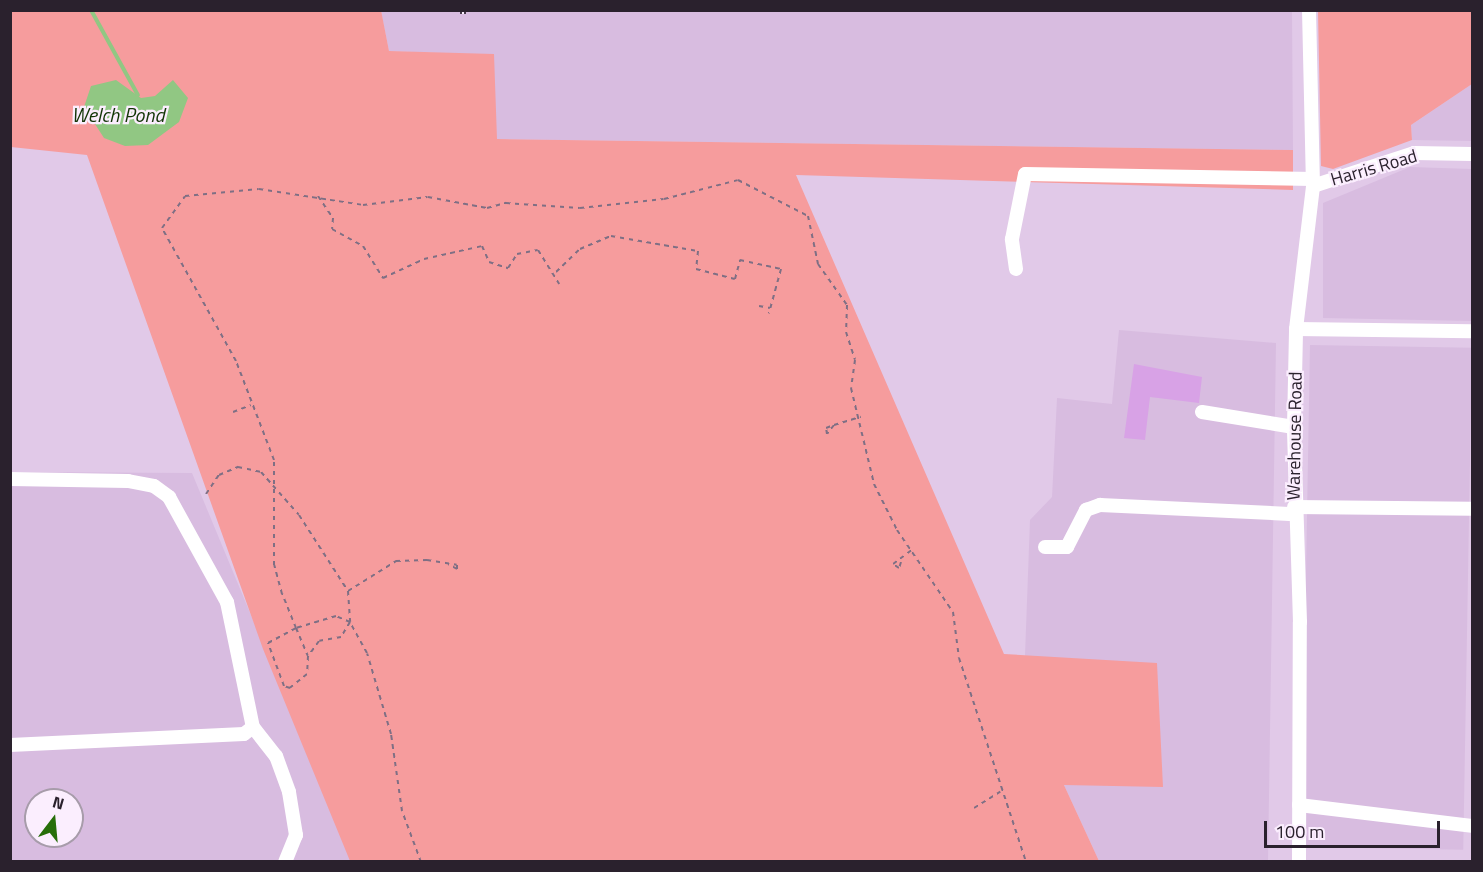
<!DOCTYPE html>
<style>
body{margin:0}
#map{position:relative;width:1483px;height:872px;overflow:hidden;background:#e1c9e8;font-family:"Titillium Web",sans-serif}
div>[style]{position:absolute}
.built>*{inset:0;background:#d8bce0;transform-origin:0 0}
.green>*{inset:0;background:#f69c9d}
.water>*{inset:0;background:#91c783}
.stream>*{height:4px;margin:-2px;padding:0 2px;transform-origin:2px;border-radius:2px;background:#91c783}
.building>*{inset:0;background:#d8a2e6}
.path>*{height:2px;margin-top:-1px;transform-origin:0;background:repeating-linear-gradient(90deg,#7f6f84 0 4.5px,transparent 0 9px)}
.minor>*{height:14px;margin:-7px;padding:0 7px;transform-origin:7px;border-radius:7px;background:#fff}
.rail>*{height:6px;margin-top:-3px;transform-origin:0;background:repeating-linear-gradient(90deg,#fbeefe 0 11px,#443948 0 22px);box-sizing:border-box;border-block:2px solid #443948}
span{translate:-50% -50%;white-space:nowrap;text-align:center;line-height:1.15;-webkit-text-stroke:4.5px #fbeefe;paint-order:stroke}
.street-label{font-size:18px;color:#2a212d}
.water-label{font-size:20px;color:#123506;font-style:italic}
.frame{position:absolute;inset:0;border:12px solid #2a212d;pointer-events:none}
.north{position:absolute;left:24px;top:788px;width:60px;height:60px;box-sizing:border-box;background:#fbeefe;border:2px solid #a79caa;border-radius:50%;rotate:16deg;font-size:16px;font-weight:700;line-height:24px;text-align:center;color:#2a212d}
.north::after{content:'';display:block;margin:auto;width:21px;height:27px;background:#276e0a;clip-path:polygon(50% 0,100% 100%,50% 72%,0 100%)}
.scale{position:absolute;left:1264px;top:821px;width:176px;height:27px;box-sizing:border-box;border:3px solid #2a212d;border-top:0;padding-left:8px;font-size:18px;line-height:21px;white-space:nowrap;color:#2a212d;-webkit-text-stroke:4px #fbeefe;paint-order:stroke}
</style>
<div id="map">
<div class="built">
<div style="clip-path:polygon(381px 11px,1292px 11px,1293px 150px,496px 139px,493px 55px,389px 51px)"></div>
<div style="clip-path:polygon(1472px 84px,1472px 141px,1412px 140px,1411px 125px)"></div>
<div style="clip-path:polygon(1410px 167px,1472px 169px,1472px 321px,1323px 318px,1323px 203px)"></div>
<div style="clip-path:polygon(1119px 330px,1276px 343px,1268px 861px,1099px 861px,1064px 785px,1025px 655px,1030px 520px,1052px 497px,1057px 398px,1112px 404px)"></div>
<div style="left:1310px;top:345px;width:162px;height:502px;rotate:1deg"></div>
<div style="clip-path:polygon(evenodd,11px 472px,192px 473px,353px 861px,11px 862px,11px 472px,36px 800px,72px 800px,72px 836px,36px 836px,36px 800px)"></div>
</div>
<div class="green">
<div style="clip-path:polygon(381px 10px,389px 51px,494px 54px,497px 139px,1293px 150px,1293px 190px,796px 175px,1004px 654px,1157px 663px,1163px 787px,1064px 785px,1099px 861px,350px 861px,263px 649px,87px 155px,11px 147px,11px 11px)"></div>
<div style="clip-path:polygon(1318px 11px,1472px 11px,1472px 84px,1411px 125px,1412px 140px,1333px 169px,1321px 166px)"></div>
</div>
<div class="water">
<div style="clip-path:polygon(116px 80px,141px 98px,155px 96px,173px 80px,188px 98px,179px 122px,148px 145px,125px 146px,104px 138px,84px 107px,91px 86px)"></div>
</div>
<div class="stream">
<div style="left:91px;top:10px;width:97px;rotate:61.1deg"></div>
</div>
<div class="building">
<div style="clip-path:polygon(1134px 364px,1202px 377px,1199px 403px,1150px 397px,1145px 440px,1124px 438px)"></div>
</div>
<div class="path">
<div style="left:318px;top:196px;width:27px;rotate:56deg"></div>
<div style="left:333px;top:218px;width:11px;rotate:95deg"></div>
<div style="left:332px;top:229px;width:35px;rotate:29deg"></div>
<div style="left:363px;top:246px;width:38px;rotate:58deg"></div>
<div style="left:383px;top:278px;width:45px;rotate:-24.9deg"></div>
<div style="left:424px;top:259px;width:59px;rotate:-12.6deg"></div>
<div style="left:482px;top:246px;width:17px;rotate:66deg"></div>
<div style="left:489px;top:262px;width:20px;rotate:18deg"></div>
<div style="left:508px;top:268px;width:17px;rotate:-57deg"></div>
<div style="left:517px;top:254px;width:21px;rotate:-11deg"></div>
<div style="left:538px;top:250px;width:40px;rotate:58deg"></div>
<div style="left:556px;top:272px;width:33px;rotate:-44deg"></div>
<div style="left:580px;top:249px;width:34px;rotate:-23deg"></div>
<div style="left:611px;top:236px;width:88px;rotate:9.8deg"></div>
<div style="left:698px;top:251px;width:18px;rotate:96deg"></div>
<div style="left:696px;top:269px;width:40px;rotate:14.4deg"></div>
<div style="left:735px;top:279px;width:20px;rotate:-75deg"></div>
<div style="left:740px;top:260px;width:42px;rotate:12.4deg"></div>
<div style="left:781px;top:269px;width:46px;rotate:105.3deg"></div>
<div style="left:759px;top:306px;width:11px;rotate:10deg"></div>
<div style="left:233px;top:412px;width:19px;rotate:-21deg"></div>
<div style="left:834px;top:425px;width:11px;rotate:128deg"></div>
<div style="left:827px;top:434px;width:6px;rotate:-99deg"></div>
<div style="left:826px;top:428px;width:9px;rotate:-21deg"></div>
<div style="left:834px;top:425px;width:28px;rotate:-17deg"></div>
<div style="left:206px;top:494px;width:23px;rotate:-56deg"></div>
<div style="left:219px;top:475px;width:21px;rotate:-23deg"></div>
<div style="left:238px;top:467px;width:24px;rotate:12deg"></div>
<div style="left:261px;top:472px;width:57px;rotate:48.5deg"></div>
<div style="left:299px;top:515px;width:90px;rotate:57.2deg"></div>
<div style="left:348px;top:591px;width:31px;rotate:86deg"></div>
<div style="left:350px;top:622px;width:17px;rotate:121deg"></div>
<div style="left:341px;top:637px;width:22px;rotate:170deg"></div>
<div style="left:319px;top:641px;width:19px;rotate:126deg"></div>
<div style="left:308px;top:656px;width:18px;rotate:93deg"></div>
<div style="left:307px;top:674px;width:22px;rotate:141deg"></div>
<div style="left:290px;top:688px;width:6px;rotate:-162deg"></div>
<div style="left:284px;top:686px;width:46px;rotate:-110.4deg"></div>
<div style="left:268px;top:643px;width:32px;rotate:-28deg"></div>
<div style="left:296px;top:628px;width:30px;rotate:67deg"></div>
<div style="left:901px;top:562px;width:6px;rotate:108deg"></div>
<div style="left:899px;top:568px;width:7px;rotate:-146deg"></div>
<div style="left:893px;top:564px;width:25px;rotate:-37deg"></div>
<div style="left:348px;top:591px;width:57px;rotate:-32deg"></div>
<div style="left:396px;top:561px;width:31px;rotate:-2deg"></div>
<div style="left:427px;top:560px;width:30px;rotate:9deg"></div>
<div style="left:457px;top:565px;width:4px;rotate:90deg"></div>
<div style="left:457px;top:569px;width:10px;rotate:-151deg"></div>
<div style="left:974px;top:808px;width:31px;rotate:-32deg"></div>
<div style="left:421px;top:862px;width:54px;rotate:-110.4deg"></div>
<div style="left:402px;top:811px;width:78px;rotate:-98.1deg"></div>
<div style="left:391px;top:734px;width:84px;rotate:-106.5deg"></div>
<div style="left:367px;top:653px;width:35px;rotate:-119deg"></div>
<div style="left:350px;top:622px;width:15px;rotate:-157deg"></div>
<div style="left:336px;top:616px;width:42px;rotate:163.3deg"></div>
<div style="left:296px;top:628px;width:37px;rotate:-112deg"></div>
<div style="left:282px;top:594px;width:30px;rotate:-105deg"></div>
<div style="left:274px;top:565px;width:105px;rotate:-90deg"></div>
<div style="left:274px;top:460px;width:106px;rotate:-111deg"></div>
<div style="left:236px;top:361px;width:152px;rotate:-119.1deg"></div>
<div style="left:162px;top:228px;width:39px;rotate:-54deg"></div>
<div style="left:185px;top:196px;width:74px;rotate:-5.4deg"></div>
<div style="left:259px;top:189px;width:105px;rotate:8.7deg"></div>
<div style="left:363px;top:205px;width:65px;rotate:-7deg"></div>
<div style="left:428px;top:197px;width:60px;rotate:10.6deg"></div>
<div style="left:487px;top:208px;width:20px;rotate:-15deg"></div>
<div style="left:506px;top:203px;width:74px;rotate:3.9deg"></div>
<div style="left:580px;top:208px;width:84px;rotate:-6.1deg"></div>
<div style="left:664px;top:199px;width:76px;rotate:-14.4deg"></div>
<div style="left:738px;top:180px;width:79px;rotate:27.2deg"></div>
<div style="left:808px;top:216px;width:49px;rotate:78.2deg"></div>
<div style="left:818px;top:264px;width:50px;rotate:54.7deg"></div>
<div style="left:847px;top:305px;width:27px;rotate:92deg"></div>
<div style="left:846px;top:332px;width:29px;rotate:72deg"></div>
<div style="left:855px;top:360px;width:28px;rotate:98deg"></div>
<div style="left:851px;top:388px;width:99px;rotate:76.5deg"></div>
<div style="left:874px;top:484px;width:51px;rotate:63.4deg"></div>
<div style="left:897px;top:530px;width:99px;rotate:55.7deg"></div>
<div style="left:953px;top:612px;width:46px;rotate:82.6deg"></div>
<div style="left:959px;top:658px;width:215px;rotate:71.8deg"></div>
</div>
<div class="minor">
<div style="left:1313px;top:186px;width:106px;rotate:-18.1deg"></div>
<div style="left:1414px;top:153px;width:58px;rotate:1deg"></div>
<div style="left:1016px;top:269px;width:30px;rotate:-98deg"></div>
<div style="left:1012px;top:239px;width:66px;rotate:-78.7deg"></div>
<div style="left:1025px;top:174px;width:288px;rotate:1deg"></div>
<div style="left:1296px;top:329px;width:176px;rotate:0.7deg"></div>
<div style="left:1202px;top:412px;width:93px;rotate:9.3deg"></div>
<div style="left:10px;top:479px;width:118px;rotate:1deg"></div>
<div style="left:128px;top:481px;width:26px;rotate:11deg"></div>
<div style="left:154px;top:486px;width:19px;rotate:36deg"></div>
<div style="left:169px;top:497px;width:120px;rotate:61.1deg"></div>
<div style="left:227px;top:602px;width:128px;rotate:78.3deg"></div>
<div style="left:253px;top:727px;width:37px;rotate:52deg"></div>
<div style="left:276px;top:756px;width:38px;rotate:70deg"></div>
<div style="left:289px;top:792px;width:44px;rotate:80.8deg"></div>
<div style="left:296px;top:835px;width:29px;rotate:112deg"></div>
<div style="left:1294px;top:507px;width:178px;rotate:0.6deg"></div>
<div style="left:1045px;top:547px;width:22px"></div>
<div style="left:1067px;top:547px;width:42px;rotate:-62.8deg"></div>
<div style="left:1086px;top:510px;width:15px;rotate:-20deg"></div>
<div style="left:1100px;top:505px;width:194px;rotate:2.7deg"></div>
<div style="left:10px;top:745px;width:234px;rotate:-2.7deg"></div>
<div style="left:244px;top:734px;width:11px;rotate:-38deg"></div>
<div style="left:1299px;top:805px;width:174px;rotate:6.9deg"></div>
<div style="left:1299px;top:862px;width:240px;rotate:-89.8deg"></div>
<div style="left:1300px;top:622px;width:195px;rotate:-91.8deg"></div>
<div style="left:1294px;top:427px;width:98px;rotate:-88.8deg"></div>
<div style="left:1296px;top:329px;width:144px;rotate:-83.2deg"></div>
<div style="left:1313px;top:186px;width:176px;rotate:-91.3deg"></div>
</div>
<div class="rail">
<div style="left:463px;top:10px;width:4px;rotate:90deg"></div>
</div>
<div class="street-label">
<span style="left:1374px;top:168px;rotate:-16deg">Harris Road</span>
<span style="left:1295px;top:436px;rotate:-89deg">Warehouse Road</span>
</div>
<div class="water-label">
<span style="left:118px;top:114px">Welch Pond</span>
</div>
<div class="frame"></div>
<div class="north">N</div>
<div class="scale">100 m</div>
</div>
